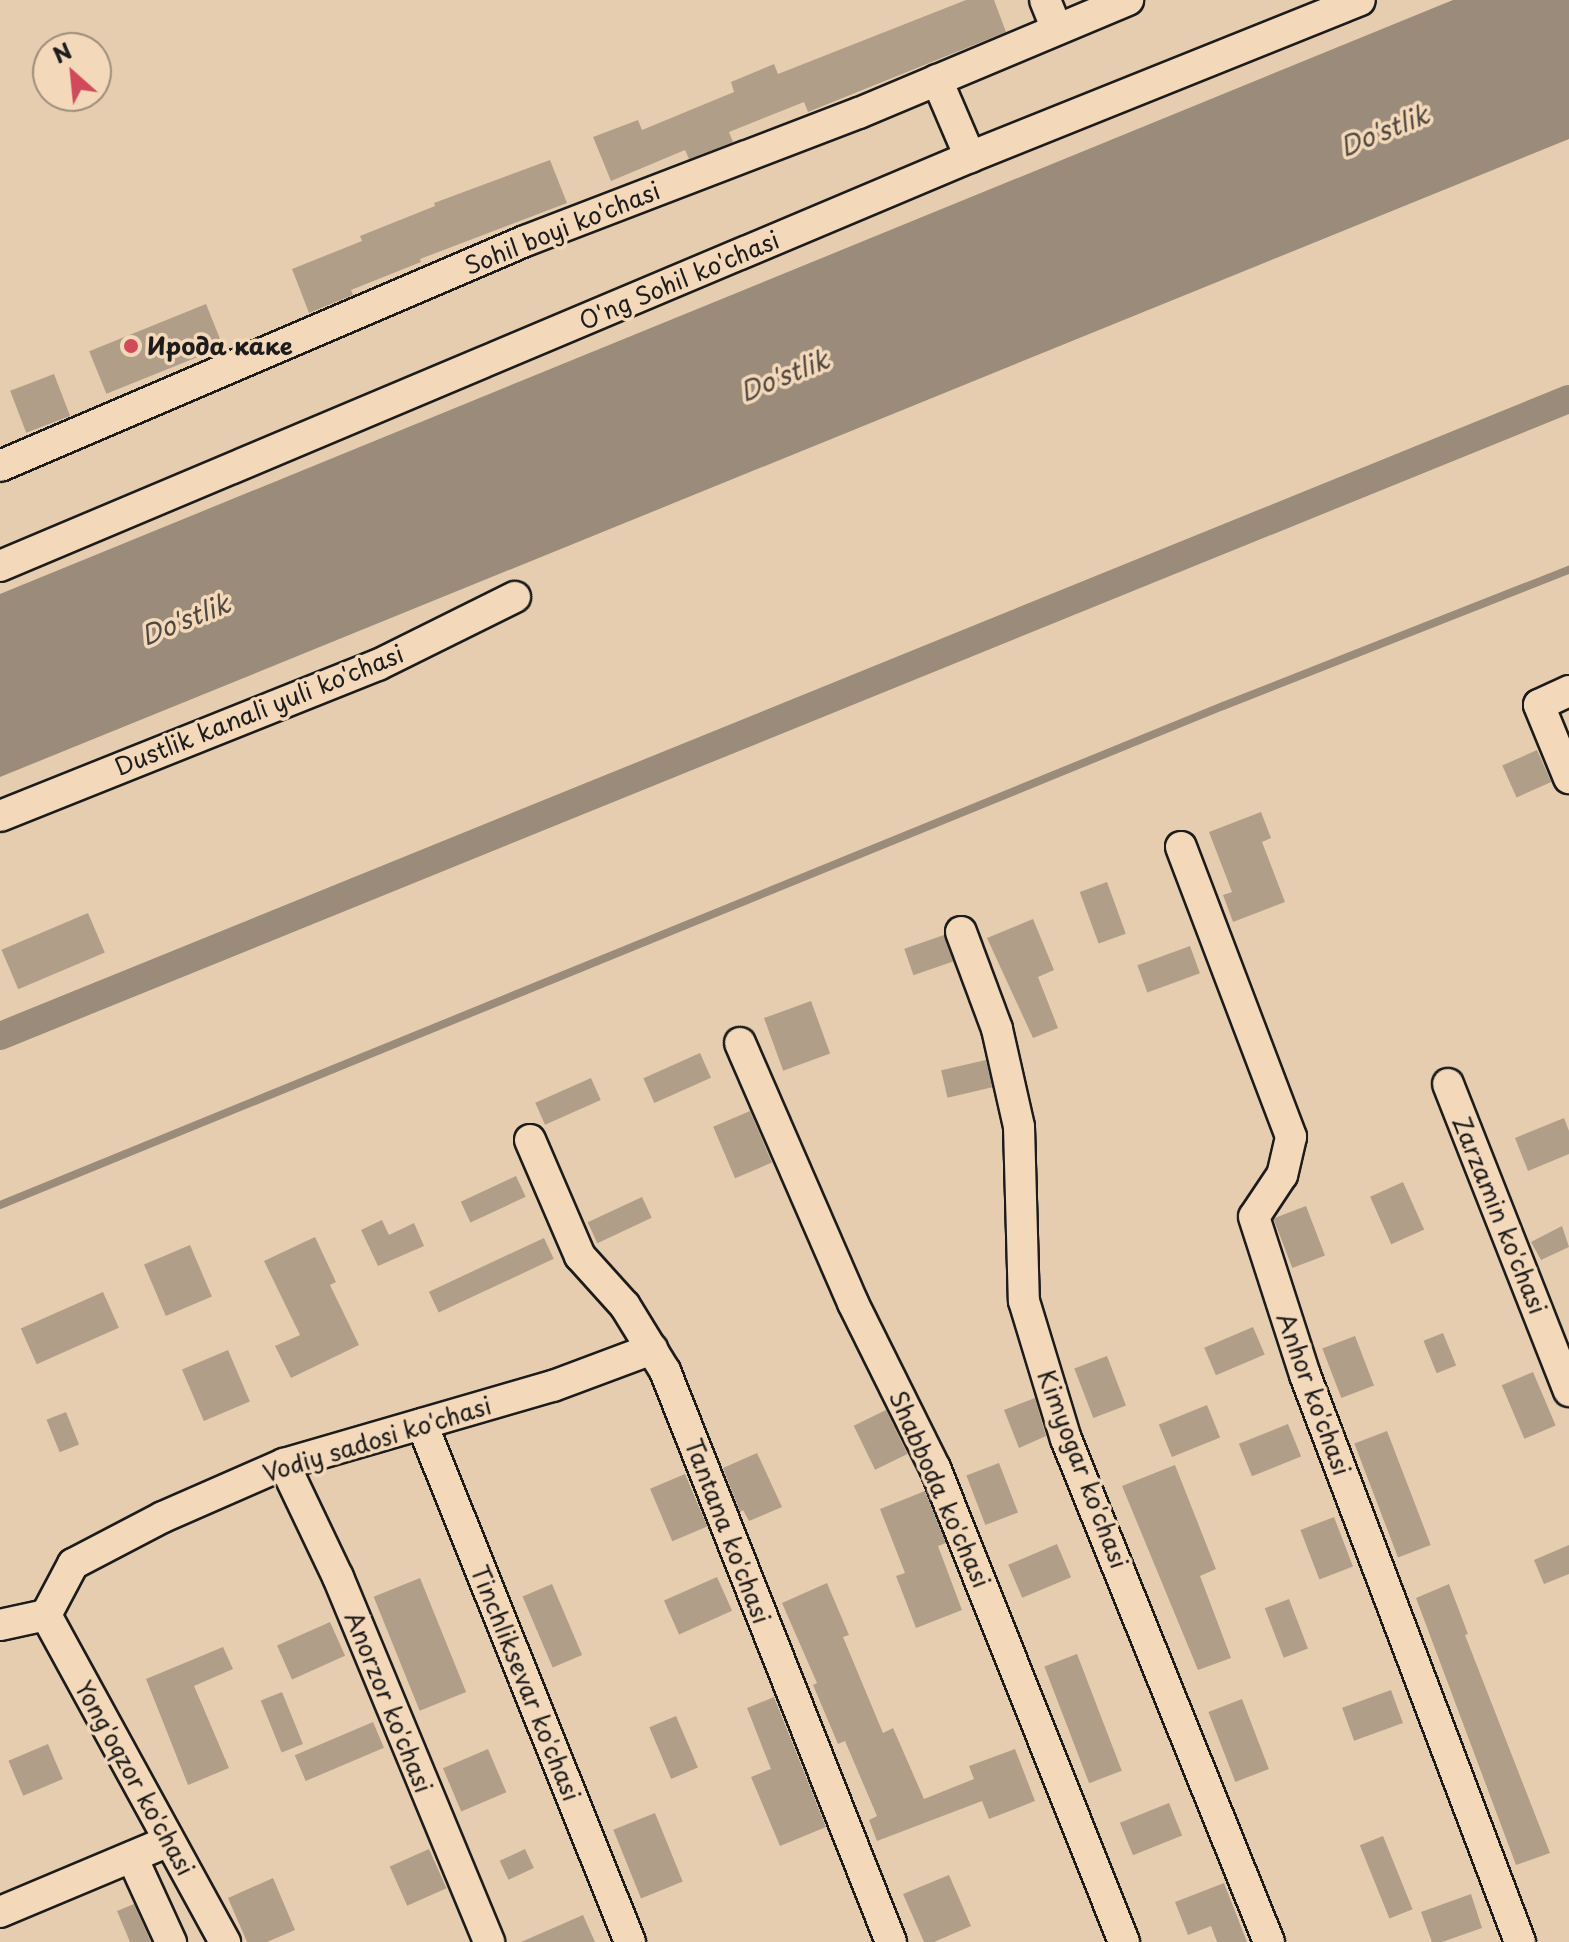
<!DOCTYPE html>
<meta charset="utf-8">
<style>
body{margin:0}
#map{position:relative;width:1569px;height:1942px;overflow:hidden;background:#e6cdb0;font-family:"Playpen Sans",sans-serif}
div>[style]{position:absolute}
.water>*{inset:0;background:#9b8b7a}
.stream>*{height:8px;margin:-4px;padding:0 4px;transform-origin:4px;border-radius:4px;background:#9b8b7a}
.canal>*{height:28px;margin:-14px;padding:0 14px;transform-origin:14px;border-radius:14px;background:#9b8b7a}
.building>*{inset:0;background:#b19e89;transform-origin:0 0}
.roads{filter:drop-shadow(2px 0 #1c1c1c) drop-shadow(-2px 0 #1c1c1c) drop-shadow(0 2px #1c1c1c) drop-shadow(0 -2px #1c1c1c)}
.minor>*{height:30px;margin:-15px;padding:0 15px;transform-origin:15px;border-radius:15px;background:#f3d8ba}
.dots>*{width:22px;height:22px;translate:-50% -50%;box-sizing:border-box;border:4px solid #f3d8ba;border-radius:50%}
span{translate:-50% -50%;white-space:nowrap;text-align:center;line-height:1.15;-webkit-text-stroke:7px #f3d8ba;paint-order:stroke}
.street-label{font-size:24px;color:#1c1c1c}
.poi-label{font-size:24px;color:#1c1c1c;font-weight:700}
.left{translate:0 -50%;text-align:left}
.water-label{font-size:26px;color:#4f4842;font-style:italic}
.north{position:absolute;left:32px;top:32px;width:80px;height:80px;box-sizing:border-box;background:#f3d8ba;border:2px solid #9d8d7b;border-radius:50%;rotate:333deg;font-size:22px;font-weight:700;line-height:32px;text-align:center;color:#1c1c1c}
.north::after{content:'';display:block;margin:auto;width:28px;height:36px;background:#d1495b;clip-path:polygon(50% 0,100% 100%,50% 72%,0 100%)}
</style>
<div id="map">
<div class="water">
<div style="clip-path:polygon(1453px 0,1569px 0,1569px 139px,0 777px,0 594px)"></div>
</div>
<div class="stream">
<div style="left:0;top:1205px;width:1321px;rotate:-22.2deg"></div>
<div style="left:1223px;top:706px;width:372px;rotate:-21.5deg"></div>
</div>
<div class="canal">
<div style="left:0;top:1036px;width:1693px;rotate:-22.1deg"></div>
</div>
<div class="building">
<div style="clip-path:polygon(966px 0,994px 0,1006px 32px,808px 112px,804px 102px,729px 132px,733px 142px,689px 159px,685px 150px,611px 181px,593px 137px,638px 120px,642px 130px,734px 92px,731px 82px,774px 64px,778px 74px)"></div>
<div style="clip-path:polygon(550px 160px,567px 203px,420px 259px,421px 262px,351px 290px,353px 295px,309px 313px,292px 269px,362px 241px,360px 236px,435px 206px,434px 203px)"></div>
<div style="left:206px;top:304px;width:46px;height:126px;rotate:68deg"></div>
<div style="left:54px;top:374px;width:45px;height:47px;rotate:69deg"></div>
<div style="left:1537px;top:750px;width:35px;height:38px;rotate:66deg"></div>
<div style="clip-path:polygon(1261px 812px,1271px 838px,1262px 842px,1285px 902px,1233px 922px,1223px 895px,1232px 892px,1209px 832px)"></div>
<div style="left:1107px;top:882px;width:55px;height:29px;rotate:70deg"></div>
<div style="left:88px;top:913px;width:43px;height:94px;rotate:67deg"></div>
<div style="clip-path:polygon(1033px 919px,1054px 970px,1038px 977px,1058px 1028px,1033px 1038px,987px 938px)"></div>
<div style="left:944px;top:935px;width:28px;height:42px;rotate:71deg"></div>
<div style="left:1190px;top:946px;width:29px;height:56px;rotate:70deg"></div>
<div style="left:811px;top:1001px;width:56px;height:50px;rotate:70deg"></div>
<div style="left:700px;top:1053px;width:27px;height:62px;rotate:66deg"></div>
<div style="left:986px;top:1060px;width:28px;height:46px;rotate:77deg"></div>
<div style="left:591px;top:1078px;width:24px;height:61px;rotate:66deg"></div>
<div style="left:750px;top:1111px;width:56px;height:40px;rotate:67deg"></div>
<div style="clip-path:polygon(1564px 1118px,1569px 1131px,1569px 1154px,1528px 1171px,1515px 1138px)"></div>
<div style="left:516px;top:1176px;width:23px;height:61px;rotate:65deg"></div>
<div style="left:1403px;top:1182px;width:52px;height:36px;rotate:66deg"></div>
<div style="left:642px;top:1197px;width:23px;height:60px;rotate:65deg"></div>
<div style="left:1306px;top:1206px;width:53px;height:35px;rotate:69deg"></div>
<div style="clip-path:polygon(382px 1220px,389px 1235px,414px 1223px,424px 1246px,378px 1266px,361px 1230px)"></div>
<div style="clip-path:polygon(1562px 1226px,1569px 1247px,1541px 1260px,1531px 1242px)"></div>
<div style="clip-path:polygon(315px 1237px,336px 1282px,330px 1285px,359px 1345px,291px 1378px,275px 1346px,300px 1335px,264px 1261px)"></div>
<div style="left:544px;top:1238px;width:23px;height:127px;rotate:65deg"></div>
<div style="left:190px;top:1245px;width:56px;height:50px;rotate:67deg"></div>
<div style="left:103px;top:1292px;width:39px;height:90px;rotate:66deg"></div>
<div style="left:1253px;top:1327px;width:30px;height:53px;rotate:67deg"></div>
<div style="left:1443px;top:1333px;width:35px;height:21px;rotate:68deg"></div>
<div style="left:1355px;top:1336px;width:53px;height:35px;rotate:69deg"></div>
<div style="left:228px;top:1350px;width:56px;height:50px;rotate:67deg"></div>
<div style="left:1107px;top:1356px;width:53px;height:35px;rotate:69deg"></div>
<div style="left:1533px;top:1372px;width:58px;height:34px;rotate:67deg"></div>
<div style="clip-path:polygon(1035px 1398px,1046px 1436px,1019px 1448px,1004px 1410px)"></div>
<div style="left:1207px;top:1405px;width:35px;height:52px;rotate:68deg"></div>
<div style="left:886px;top:1410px;width:49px;height:36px;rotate:64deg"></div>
<div style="left:66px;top:1412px;width:35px;height:21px;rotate:68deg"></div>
<div style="left:1288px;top:1424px;width:35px;height:53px;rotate:68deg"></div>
<div style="left:1387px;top:1431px;width:122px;height:35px;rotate:69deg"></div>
<div style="clip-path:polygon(757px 1453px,782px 1507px,749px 1521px,743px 1510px,740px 1512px,723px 1468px)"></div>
<div style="left:999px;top:1463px;width:53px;height:35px;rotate:69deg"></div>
<div style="clip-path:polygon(1175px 1465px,1216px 1569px,1200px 1576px,1231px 1658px,1198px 1670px,1122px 1486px)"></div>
<div style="left:685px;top:1474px;width:57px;height:38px;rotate:67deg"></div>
<div style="clip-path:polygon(925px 1491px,946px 1543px,938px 1546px,962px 1610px,916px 1628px,896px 1576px,905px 1573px,880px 1509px)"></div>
<div style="left:1334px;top:1517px;width:53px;height:36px;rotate:69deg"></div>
<div style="left:1057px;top:1544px;width:36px;height:53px;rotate:67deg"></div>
<div style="clip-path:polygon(1569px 1545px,1569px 1574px,1544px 1584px,1534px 1560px)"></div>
<div style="left:717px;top:1577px;width:37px;height:58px;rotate:66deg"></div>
<div style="left:420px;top:1578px;width:123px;height:50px;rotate:68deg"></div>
<div style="clip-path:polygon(827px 1583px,849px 1635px,843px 1637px,883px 1733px,893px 1728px,924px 1799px,974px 1779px,969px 1766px,1015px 1749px,1035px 1801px,989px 1819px,982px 1801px,877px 1841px,869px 1820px,877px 1816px,845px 1741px,838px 1744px,813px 1685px,817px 1683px,782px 1603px)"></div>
<div style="left:552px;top:1584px;width:77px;height:32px;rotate:67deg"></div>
<div style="clip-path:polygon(1449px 1584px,1468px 1634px,1465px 1635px,1550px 1853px,1516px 1865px,1416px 1598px)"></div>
<div style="left:1289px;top:1599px;width:53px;height:26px;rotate:69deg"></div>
<div style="left:330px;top:1622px;width:37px;height:58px;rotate:66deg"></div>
<div style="clip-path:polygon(223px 1647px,233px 1669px,194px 1686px,229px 1768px,188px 1785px,146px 1679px)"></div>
<div style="left:1077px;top:1654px;width:125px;height:35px;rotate:69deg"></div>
<div style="left:1391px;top:1690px;width:35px;height:52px;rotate:70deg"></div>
<div style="left:282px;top:1692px;width:56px;height:23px;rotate:68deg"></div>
<div style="clip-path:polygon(774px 1697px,826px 1827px,780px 1846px,751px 1777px,771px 1769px,747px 1708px)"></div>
<div style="left:1242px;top:1699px;width:75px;height:36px;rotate:69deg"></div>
<div style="left:676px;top:1716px;width:56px;height:29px;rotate:67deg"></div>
<div style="left:373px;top:1722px;width:28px;height:85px;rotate:67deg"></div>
<div style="left:48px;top:1744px;width:38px;height:43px;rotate:67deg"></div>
<div style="left:488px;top:1749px;width:47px;height:49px;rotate:67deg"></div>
<div style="left:1169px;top:1803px;width:35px;height:53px;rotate:68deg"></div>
<div style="left:655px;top:1813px;width:74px;height:45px;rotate:68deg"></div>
<div style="left:1383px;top:1836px;width:79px;height:25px;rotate:68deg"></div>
<div style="left:429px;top:1849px;width:43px;height:43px;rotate:66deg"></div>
<div style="left:525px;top:1849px;width:21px;height:28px;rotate:65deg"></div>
<div style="clip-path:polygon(949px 1875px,971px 1926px,934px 1942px,924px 1942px,903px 1894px)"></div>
<div style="clip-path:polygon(273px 1878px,295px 1930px,267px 1942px,247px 1942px,228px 1898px)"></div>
<div style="clip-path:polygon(1224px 1883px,1247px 1942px,1217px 1942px,1211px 1926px,1188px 1935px,1175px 1902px)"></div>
<div style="clip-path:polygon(1471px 1894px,1482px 1928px,1442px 1942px,1432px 1942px,1421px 1912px)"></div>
<div style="clip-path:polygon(134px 1904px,151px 1942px,130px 1942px,117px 1911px)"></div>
<div style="clip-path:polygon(583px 1915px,595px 1942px,521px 1942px)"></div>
</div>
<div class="roads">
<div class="minor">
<div style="left:1045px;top:0;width:31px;rotate:68deg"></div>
<div style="left:937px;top:80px;width:84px;rotate:66.8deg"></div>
<div style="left:0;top:466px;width:571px;rotate:-23.2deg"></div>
<div style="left:525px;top:241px;width:358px;rotate:-21deg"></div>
<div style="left:859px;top:113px;width:292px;rotate:-22.8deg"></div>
<div style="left:0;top:566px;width:1053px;rotate:-22.86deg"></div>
<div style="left:970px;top:157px;width:420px;rotate:-21.9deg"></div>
<div style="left:1569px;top:691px;width:33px;rotate:155deg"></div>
<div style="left:1539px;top:705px;width:79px;rotate:67.7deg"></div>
<div style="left:0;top:816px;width:407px;rotate:-21.8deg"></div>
<div style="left:378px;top:665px;width:153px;rotate:-26.4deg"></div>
<div style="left:1181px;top:847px;width:310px;rotate:69.2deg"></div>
<div style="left:1291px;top:1137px;width:39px;rotate:103deg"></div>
<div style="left:1282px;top:1175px;width:50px;rotate:123.7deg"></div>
<div style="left:1254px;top:1217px;width:166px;rotate:72.1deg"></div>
<div style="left:1305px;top:1375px;width:606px;rotate:69.23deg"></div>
<div style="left:961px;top:932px;width:103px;rotate:69.6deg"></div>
<div style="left:997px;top:1029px;width:100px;rotate:77.3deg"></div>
<div style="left:1019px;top:1127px;width:174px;rotate:88.4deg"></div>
<div style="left:1024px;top:1301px;width:144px;rotate:73.1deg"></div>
<div style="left:1066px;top:1439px;width:542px;rotate:68.02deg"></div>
<div style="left:740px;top:1043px;width:283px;rotate:66.5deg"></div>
<div style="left:853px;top:1303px;width:184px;rotate:63.6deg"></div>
<div style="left:935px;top:1468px;width:510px;rotate:68.26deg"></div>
<div style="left:1448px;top:1084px;width:330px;rotate:68.5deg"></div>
<div style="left:530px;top:1140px;width:126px;rotate:66.7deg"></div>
<div style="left:580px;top:1256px;width:67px;rotate:48deg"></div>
<div style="left:625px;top:1306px;width:76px;rotate:58.4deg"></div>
<div style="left:665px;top:1371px;width:614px;rotate:68.41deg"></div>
<div style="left:422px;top:1424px;width:558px;rotate:68.12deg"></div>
<div style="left:284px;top:1464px;width:125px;rotate:64.5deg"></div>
<div style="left:338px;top:1577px;width:395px;rotate:67.5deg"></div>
<div style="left:46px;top:1615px;width:373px;rotate:61.3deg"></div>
<div style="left:0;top:1625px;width:47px;rotate:-12.3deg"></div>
<div style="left:46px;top:1615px;width:58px;rotate:-62.1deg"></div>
<div style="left:73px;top:1564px;width:102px;rotate:-27.6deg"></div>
<div style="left:163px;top:1517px;width:132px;rotate:-23.7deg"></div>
<div style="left:284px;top:1464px;width:280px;rotate:-16.2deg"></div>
<div style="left:553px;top:1386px;width:106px;rotate:-20.5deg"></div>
<div style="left:132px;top:1857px;width:94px;rotate:65.4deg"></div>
<div style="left:0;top:1912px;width:183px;rotate:-22.8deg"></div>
</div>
</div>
<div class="dots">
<div style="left:131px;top:346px;background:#d1495b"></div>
</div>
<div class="street-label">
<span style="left:562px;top:228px;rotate:-22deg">Sohil boyi ko'chasi</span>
<span style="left:679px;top:280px;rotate:-23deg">O'ng Sohil ko'chasi</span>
<span style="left:259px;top:710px;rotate:-22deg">Dustlik kanali yuli ko'chasi</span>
<span style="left:1500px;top:1215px;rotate:68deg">Zarzamin ko'chasi</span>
<span style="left:1314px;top:1394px;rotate:70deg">Anhor ko'chasi</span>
<span style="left:377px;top:1439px;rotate:-17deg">Vodiy sadosi ko'chasi</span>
<span style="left:1083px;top:1469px;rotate:69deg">Kimyogar ko'chasi</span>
<span style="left:940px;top:1489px;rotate:66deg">Shabboda ko'chasi</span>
<span style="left:728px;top:1531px;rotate:69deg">Tantana ko'chasi</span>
<span style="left:526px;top:1683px;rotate:68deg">Tinchliksevar ko'chasi</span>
<span style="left:389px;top:1702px;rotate:68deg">Anorzor ko'chasi</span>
<span style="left:135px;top:1778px;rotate:61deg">Yong'oqzor ko'chasi</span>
</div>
<div class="poi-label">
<span class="left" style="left:147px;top:346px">Ирода каке</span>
</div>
<div class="water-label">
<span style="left:1384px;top:130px;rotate:-22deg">Do'stlik</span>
<span style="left:784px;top:375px;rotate:-22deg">Do'stlik</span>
<span style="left:185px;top:619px;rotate:-22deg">Do'stlik</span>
</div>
<div class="north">N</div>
</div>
